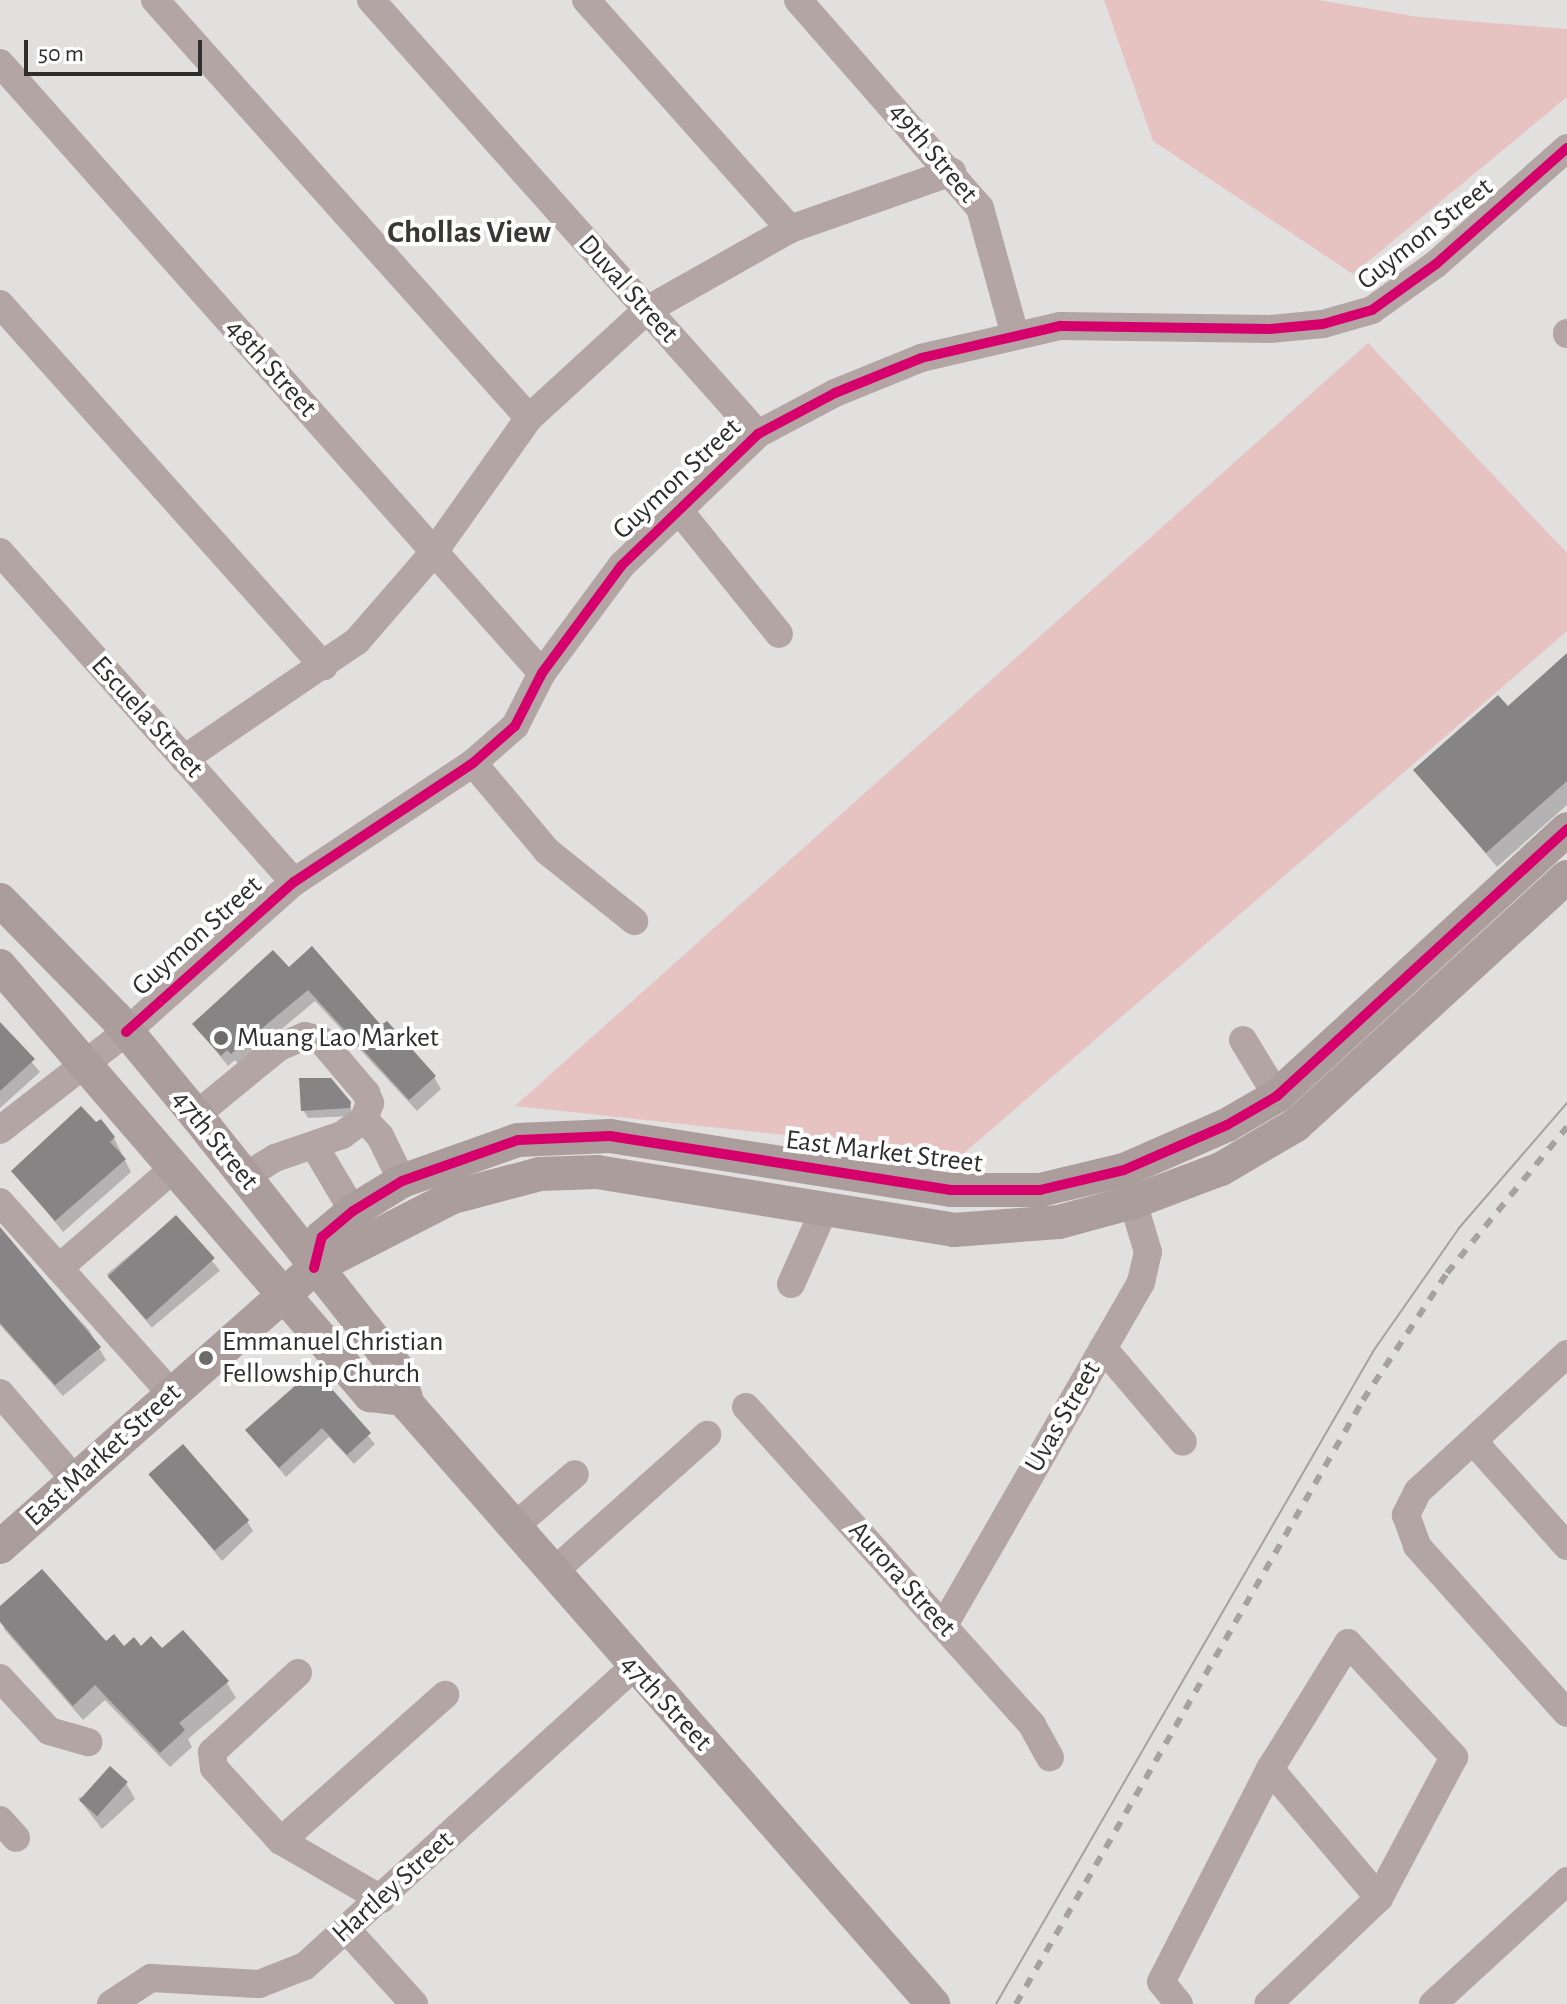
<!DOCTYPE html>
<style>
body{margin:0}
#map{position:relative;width:1567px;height:2004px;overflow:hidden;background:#e2dfdf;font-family:"Alegreya Sans",sans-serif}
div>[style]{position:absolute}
.green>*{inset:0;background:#e6c2c1}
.shadow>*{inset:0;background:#0003;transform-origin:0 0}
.building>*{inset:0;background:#868484;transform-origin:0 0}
.minor>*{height:28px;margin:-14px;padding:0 14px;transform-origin:14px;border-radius:14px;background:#b2a5a4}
.major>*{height:34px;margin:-17px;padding:0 17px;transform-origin:17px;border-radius:17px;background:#ab9d9c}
.tram>*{height:2px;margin:-1px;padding:0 1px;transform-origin:1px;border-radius:1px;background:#a7a1a0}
.rail>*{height:6px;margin-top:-3px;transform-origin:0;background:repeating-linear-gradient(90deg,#a7a1a0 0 10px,transparent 0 20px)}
.cycleway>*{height:10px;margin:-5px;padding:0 5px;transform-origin:5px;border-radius:5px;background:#d6006c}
.dots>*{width:22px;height:22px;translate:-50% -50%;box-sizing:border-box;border:4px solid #fff;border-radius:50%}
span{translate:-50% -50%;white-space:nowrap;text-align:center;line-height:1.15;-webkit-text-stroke:8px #fff;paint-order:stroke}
.street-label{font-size:28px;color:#2f2d2d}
.poi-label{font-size:28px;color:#2f2d2d}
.left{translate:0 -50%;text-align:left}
.quarter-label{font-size:32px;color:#3b3737;font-weight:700}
.scale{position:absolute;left:24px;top:40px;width:178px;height:36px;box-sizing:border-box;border:4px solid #2f2d2d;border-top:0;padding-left:10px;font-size:24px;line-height:28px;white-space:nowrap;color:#2f2d2d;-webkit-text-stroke:6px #fff;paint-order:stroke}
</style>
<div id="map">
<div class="green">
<div style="clip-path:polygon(1104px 0,1318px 0,1419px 17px,1567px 29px,1567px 97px,1353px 274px,1153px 141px)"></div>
<div style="clip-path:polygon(1368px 343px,1567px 553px,1567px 631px,963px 1154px,515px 1106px)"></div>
</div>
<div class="shadow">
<div style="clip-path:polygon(1567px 656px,1567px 805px,1497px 867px,1416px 770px,1508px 708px)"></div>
<div style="clip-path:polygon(289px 970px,434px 1077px,441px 1089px,417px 1111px,315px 1001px,239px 1065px,235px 1060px,228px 1066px,194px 1024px)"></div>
<div style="clip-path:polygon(0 1025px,40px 1072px,0 1108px)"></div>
<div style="clip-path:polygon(350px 1104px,353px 1116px,308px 1118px,303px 1110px)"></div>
<div style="clip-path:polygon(114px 1138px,131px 1172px,63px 1232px,14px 1171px)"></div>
<div style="left:175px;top:1217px;width:70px;height:89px;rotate:50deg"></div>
<div style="clip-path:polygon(0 1234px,89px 1330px,106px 1360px,63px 1396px,0 1325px)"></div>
<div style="clip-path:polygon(313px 1372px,375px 1444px,354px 1464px,329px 1437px,286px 1477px,247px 1430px)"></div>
<div style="clip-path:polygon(151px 1474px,247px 1521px,253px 1531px,222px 1561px)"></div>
<div style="clip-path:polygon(0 1609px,106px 1644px,162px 1651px,227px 1683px,236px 1698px,188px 1739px,192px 1747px,170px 1767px,105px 1700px,83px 1720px,4px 1629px)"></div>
<div style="clip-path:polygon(126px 1783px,135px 1799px,102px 1829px,78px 1798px)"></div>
</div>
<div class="building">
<div style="clip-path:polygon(1567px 653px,1567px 781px,1486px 853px,1413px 770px,1498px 695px,1508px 706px)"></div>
<div style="clip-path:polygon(312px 946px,381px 1025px,387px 1021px,436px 1076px,409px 1100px,308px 990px,231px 1054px,227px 1050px,221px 1056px,192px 1024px,273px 950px,289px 967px)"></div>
<div style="clip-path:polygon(0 1022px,35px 1059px,0 1091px)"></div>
<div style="clip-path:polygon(299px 1078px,331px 1078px,351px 1102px,350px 1108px,301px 1111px)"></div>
<div style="clip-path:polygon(81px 1106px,96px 1122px,101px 1119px,115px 1137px,110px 1142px,126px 1159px,55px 1221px,11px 1171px)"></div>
<div style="left:176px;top:1215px;width:58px;height:92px;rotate:48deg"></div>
<div style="clip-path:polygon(0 1227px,101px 1347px,55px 1385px,0 1323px)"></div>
<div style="clip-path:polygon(314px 1369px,371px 1433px,347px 1455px,322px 1428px,279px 1468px,245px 1430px)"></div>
<div style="left:183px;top:1444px;width:101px;height:46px;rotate:49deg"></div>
<div style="clip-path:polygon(42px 1569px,106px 1641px,114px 1634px,124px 1646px,134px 1637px,141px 1646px,151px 1636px,162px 1648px,183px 1630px,229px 1681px,179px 1723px,185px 1730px,160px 1753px,95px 1685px,73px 1706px,0 1622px,0 1606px)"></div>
<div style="left:110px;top:1766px;width:24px;height:46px;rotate:42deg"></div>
</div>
<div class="minor">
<div style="left:155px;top:0;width:561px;rotate:48.18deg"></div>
<div style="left:371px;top:0;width:581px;rotate:48.28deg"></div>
<div style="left:586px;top:0;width:307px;rotate:48.3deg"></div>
<div style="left:798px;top:0;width:276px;rotate:48.8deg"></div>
<div style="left:980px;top:208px;width:132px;rotate:74.6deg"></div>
<div style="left:0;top:63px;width:816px;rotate:48.38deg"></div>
<div style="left:0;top:304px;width:486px;rotate:48.2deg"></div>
<div style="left:1567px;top:333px;width:1px;rotate:90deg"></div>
<div style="left:677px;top:508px;width:162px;rotate:51deg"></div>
<div style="left:0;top:552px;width:442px;rotate:48.3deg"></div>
<div style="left:184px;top:759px;width:209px;rotate:-34.3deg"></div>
<div style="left:357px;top:641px;width:118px;rotate:-49.1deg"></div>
<div style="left:434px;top:552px;width:164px;rotate:-54.7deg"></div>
<div style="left:529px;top:418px;width:160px;rotate:-42.5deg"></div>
<div style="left:647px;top:310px;width:164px;rotate:-29.5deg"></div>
<div style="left:790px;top:229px;width:172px;rotate:-19.4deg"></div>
<div style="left:473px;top:763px;width:115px;rotate:49.9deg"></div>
<div style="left:547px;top:851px;width:112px;rotate:38.8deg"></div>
<div style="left:1243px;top:1040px;width:66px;rotate:58.7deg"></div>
<div style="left:196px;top:1115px;width:107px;rotate:-39.3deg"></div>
<div style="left:279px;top:1047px;width:28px;rotate:-23deg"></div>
<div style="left:305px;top:1036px;width:16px;rotate:14deg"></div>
<div style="left:321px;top:1040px;width:70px;rotate:49.7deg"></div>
<div style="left:366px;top:1093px;width:11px;rotate:68deg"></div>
<div style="left:370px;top:1103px;width:17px;rotate:111deg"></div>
<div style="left:364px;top:1119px;width:27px;rotate:144deg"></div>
<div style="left:342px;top:1135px;width:71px;rotate:161.1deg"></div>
<div style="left:275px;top:1158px;width:36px;rotate:148deg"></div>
<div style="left:364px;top:1119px;width:23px;rotate:47deg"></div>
<div style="left:380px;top:1136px;width:50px;rotate:63.9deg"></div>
<div style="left:0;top:1130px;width:160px;rotate:-37.9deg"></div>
<div style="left:126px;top:1032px;width:225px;rotate:-41.8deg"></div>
<div style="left:294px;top:882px;width:215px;rotate:-33.6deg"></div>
<div style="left:473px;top:763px;width:56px;rotate:-41.4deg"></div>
<div style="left:515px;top:726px;width:59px;rotate:-63deg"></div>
<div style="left:542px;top:673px;width:134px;rotate:-53.5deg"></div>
<div style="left:622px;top:565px;width:189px;rotate:-43.9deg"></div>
<div style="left:758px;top:434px;width:87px;rotate:-28deg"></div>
<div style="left:835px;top:393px;width:93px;rotate:-22.1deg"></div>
<div style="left:921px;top:358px;width:143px;rotate:-13deg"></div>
<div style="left:1060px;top:326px;width:210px;rotate:0.8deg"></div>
<div style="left:1270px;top:329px;width:53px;rotate:-5.4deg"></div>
<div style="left:1323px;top:324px;width:51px;rotate:-15.9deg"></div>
<div style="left:1372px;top:310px;width:79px;rotate:-35.7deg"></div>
<div style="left:1436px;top:264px;width:175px;rotate:-41.5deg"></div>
<div style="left:315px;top:1147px;width:74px;rotate:59.3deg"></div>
<div style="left:0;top:1202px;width:256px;rotate:48.2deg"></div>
<div style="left:59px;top:1268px;width:151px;rotate:-41deg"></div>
<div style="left:791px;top:1284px;width:79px;rotate:-66deg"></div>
<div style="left:1103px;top:1348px;width:123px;rotate:49.6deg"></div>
<div style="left:1567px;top:1354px;width:202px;rotate:137.4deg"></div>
<div style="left:1418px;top:1491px;width:27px;rotate:117deg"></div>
<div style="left:1406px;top:1515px;width:33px;rotate:70deg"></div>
<div style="left:1417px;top:1546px;width:224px;rotate:48.1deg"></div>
<div style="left:0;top:1393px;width:115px;rotate:49.2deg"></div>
<div style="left:746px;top:1407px;width:428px;rotate:48deg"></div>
<div style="left:1032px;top:1725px;width:37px;rotate:61deg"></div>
<div style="left:1473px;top:1441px;width:141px;rotate:48.2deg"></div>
<div style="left:515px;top:1526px;width:79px;rotate:-40.9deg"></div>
<div style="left:552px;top:1573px;width:208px;rotate:-41.7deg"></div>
<div style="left:944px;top:1625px;width:396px;rotate:-60.1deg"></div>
<div style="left:1141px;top:1282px;width:31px;rotate:-77deg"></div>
<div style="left:1148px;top:1252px;width:52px;rotate:-106.7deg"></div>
<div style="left:298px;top:1673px;width:117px;rotate:137.4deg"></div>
<div style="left:212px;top:1752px;width:16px;rotate:83deg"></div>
<div style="left:214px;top:1768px;width:99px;rotate:47.5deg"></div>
<div style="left:281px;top:1841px;width:116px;rotate:30.1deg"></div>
<div style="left:0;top:1678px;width:72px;rotate:47.2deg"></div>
<div style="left:49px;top:1731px;width:41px;rotate:15.8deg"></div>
<div style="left:1270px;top:1769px;width:169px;rotate:49.8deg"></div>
<div style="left:0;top:1820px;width:24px;rotate:48deg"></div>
<div style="left:281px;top:1841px;width:220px;rotate:-41.7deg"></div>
<div style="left:347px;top:1930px;width:100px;rotate:47.8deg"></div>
<div style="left:111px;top:2004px;width:48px;rotate:-33deg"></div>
<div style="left:151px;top:1978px;width:108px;rotate:3.2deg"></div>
<div style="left:259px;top:1984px;width:49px;rotate:-21.4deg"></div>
<div style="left:305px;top:1966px;width:443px;rotate:-42.3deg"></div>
<div style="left:1179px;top:2004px;width:28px;rotate:-129deg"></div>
<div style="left:1161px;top:1982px;width:239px;rotate:-62.9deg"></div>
<div style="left:1270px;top:1769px;width:148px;rotate:-58.2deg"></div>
<div style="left:1348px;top:1643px;width:156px;rotate:47.1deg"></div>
<div style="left:1454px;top:1757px;width:160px;rotate:118deg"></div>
<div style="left:1379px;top:1898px;width:153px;rotate:136.3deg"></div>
<div style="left:1433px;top:2004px;width:182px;rotate:-42.5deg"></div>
</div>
<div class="major">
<div style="left:0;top:900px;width:165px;rotate:45.5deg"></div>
<div style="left:116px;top:1018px;width:126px;rotate:50.5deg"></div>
<div style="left:196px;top:1115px;width:324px;rotate:51.6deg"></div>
<div style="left:397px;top:1369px;width:38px;rotate:73deg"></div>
<div style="left:408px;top:1405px;width:797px;rotate:48.77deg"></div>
<div style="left:0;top:966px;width:567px;rotate:49.22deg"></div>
<div style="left:370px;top:1395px;width:32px;rotate:7deg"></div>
<div style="left:314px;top:1268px;width:32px;rotate:-76deg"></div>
<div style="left:322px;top:1237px;width:40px;rotate:-40deg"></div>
<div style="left:353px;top:1211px;width:57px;rotate:-31.5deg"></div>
<div style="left:402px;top:1181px;width:123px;rotate:-19.5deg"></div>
<div style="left:518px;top:1140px;width:92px;rotate:-2.5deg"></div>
<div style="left:610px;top:1136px;width:345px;rotate:9deg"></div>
<div style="left:951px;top:1190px;width:89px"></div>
<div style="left:1040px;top:1190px;width:86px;rotate:-13.4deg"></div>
<div style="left:1124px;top:1170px;width:112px;rotate:-23.6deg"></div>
<div style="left:1227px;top:1125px;width:58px;rotate:-30.1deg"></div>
<div style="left:1277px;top:1096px;width:394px;rotate:-42.6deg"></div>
<div style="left:0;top:1547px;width:420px;rotate:-41.6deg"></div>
<div style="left:314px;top:1268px;width:156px;rotate:-27.1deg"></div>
<div style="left:453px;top:1197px;width:90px;rotate:-14.8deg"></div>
<div style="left:540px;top:1174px;width:57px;rotate:-2deg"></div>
<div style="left:597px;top:1172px;width:362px;rotate:9.2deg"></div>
<div style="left:954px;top:1230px;width:105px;rotate:-4.4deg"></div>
<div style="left:1059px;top:1222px;width:77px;rotate:-15.1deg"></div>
<div style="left:1133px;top:1202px;width:94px;rotate:-20.6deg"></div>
<div style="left:1221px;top:1169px;width:87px;rotate:-30.4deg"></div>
<div style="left:1296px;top:1125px;width:367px;rotate:-42.5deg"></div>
</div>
<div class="tram">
<div style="left:996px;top:2004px;width:755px;rotate:-59.97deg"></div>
<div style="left:1374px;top:1350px;width:149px;rotate:-55.1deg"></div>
<div style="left:1459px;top:1228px;width:165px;rotate:-49.2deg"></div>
</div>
<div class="rail">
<div style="left:1016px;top:2004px;width:697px;rotate:-60.12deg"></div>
<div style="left:1363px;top:1400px;width:152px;rotate:-56.5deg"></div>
<div style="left:1447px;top:1273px;width:189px;rotate:-50.6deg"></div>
</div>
<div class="cycleway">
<div style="left:126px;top:1032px;width:225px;rotate:-41.8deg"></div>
<div style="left:294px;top:882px;width:215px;rotate:-33.6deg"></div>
<div style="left:473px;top:763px;width:56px;rotate:-41.4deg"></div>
<div style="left:515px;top:726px;width:59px;rotate:-63deg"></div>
<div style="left:542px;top:673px;width:134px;rotate:-53.5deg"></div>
<div style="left:622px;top:565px;width:189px;rotate:-43.9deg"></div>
<div style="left:758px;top:434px;width:87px;rotate:-28deg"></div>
<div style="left:835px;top:393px;width:93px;rotate:-22.1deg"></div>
<div style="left:921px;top:358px;width:143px;rotate:-13deg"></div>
<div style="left:1060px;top:326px;width:210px;rotate:0.8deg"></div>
<div style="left:1270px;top:329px;width:53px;rotate:-5.4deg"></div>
<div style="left:1323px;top:324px;width:51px;rotate:-15.9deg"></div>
<div style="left:1372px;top:310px;width:79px;rotate:-35.7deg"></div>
<div style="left:1436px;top:264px;width:175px;rotate:-41.5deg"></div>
<div style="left:314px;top:1268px;width:32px;rotate:-76deg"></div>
<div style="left:322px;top:1237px;width:40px;rotate:-40deg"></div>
<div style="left:353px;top:1211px;width:57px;rotate:-31.5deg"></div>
<div style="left:402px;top:1181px;width:123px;rotate:-19.5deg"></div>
<div style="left:518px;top:1140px;width:92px;rotate:-2.5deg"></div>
<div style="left:610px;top:1136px;width:345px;rotate:9deg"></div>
<div style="left:951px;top:1190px;width:89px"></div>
<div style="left:1040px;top:1190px;width:86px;rotate:-13.4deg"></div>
<div style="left:1124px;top:1170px;width:112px;rotate:-23.6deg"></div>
<div style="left:1227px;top:1125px;width:58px;rotate:-30.1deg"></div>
<div style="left:1277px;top:1096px;width:394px;rotate:-42.6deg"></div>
</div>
<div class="dots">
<div style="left:221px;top:1038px;background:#6e6b6b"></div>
<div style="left:206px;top:1358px;background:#6e6b6b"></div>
</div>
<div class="street-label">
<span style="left:933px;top:153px;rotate:50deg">49th Street</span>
<span style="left:1425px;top:234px;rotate:-38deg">Guymon Street</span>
<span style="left:628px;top:289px;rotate:48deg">Duval Street</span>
<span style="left:271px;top:368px;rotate:48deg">48th Street</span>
<span style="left:677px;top:479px;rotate:-43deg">Guymon Street</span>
<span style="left:147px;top:717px;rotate:48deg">Escuela Street</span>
<span style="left:197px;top:936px;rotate:-42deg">Guymon Street</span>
<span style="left:215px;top:1140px;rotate:51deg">47th Street</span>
<span style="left:884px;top:1152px;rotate:7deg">East Market Street</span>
<span style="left:1063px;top:1417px;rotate:-60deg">Uvas Street</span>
<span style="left:103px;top:1455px;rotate:-42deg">East Market Street</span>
<span style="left:902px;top:1579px;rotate:48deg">Aurora Street</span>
<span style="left:666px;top:1703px;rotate:47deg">47th Street</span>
<span style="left:393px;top:1887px;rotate:-42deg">Hartley Street</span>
</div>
<div class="poi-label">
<span class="left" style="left:237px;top:1038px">Muang Lao Market</span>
<span class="left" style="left:222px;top:1358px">Emmanuel Christian<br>Fellowship Church</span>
</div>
<div class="quarter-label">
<span style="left:469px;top:232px">Chollas View</span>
</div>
<div class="scale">50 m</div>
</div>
